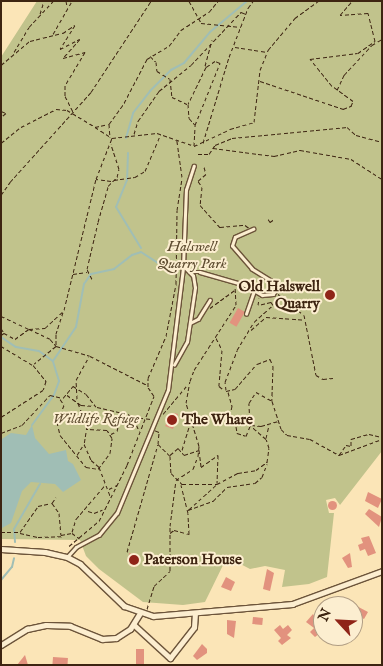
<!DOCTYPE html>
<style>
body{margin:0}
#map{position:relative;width:383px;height:666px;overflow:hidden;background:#fbe5b7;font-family:"IM FELL English",serif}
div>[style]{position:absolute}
.green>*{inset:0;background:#c1c38c}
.water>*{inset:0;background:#a0beb5}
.stream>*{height:2px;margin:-1px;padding:0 1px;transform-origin:1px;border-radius:1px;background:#a0beb5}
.building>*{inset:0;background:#e2927e;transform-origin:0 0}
.round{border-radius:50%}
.path>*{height:1px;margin-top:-0.5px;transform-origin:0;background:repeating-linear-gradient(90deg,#3d2411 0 4px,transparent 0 6.5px)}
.roads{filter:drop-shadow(1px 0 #6c543a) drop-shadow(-1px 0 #6c543a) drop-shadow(0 1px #6c543a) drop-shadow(0 -1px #6c543a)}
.service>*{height:2.5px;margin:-1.25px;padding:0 1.25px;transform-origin:1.25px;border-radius:1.25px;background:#fceed0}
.minor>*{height:5px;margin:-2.5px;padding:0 2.5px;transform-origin:2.5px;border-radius:2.5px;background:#fceed0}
.dots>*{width:14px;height:14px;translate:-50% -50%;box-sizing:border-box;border:2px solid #fceed0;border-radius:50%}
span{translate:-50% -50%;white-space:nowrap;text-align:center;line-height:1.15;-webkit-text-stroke:4px #fceed0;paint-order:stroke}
.park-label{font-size:15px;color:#5e4c30;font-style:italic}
.poi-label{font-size:15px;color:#3d2411;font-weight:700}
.right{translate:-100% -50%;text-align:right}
.left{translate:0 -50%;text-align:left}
.frame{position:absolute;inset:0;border:2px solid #3d2411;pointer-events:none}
.north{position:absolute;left:313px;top:596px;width:50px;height:50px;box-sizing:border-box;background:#fceed0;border:1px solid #b09d84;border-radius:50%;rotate:295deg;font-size:14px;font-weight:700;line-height:20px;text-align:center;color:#3d2411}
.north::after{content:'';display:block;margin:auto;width:18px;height:22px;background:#8f2418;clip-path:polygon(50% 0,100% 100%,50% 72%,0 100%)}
</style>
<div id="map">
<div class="green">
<div style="clip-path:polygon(37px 1px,382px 1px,382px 451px,340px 505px,335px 498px,326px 500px,329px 513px,334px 513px,327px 577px,309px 584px,282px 587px,285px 570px,265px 566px,250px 569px,227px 557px,205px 602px,183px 605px,143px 602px,99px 569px,86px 556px,80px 540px,1px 539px,1px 57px)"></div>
</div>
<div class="water">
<div style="clip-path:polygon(32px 425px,35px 438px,49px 454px,66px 450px,68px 461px,73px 464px,81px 480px,63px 492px,55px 484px,31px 482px,22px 491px,11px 523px,2px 528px,2px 439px,11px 433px,26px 435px)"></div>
</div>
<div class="stream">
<div style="left:126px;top:138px;width:26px;rotate:-74deg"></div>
<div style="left:133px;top:113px;width:28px;rotate:-52deg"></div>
<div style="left:150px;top:91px;width:30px;rotate:-45deg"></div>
<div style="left:171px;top:70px;width:15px;rotate:-28deg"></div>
<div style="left:184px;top:63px;width:40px;rotate:-50deg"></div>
<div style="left:210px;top:32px;width:48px;rotate:-40deg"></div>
<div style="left:128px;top:153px;width:27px;rotate:92deg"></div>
<div style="left:127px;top:180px;width:29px;rotate:112deg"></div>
<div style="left:116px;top:207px;width:48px;rotate:58.6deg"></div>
<div style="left:1px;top:337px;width:18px;rotate:34deg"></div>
<div style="left:16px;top:347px;width:23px;rotate:10deg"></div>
<div style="left:39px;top:351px;width:17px;rotate:36deg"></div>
<div style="left:53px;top:361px;width:41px;rotate:-55.9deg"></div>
<div style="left:76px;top:327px;width:44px;rotate:-79.5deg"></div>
<div style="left:84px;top:284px;width:12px;rotate:-55deg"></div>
<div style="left:91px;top:274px;width:24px;rotate:-12deg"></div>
<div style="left:114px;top:269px;width:23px;rotate:-38deg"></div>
<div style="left:132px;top:255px;width:9px;rotate:-18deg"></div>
<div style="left:141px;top:252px;width:20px;rotate:33deg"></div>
<div style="left:158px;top:263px;width:16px;rotate:15deg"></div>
<div style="left:32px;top:425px;width:37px;rotate:-54deg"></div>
<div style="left:54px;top:395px;width:15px;rotate:-70deg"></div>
<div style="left:59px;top:381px;width:21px;rotate:-107deg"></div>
<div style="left:15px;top:542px;width:13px;rotate:-94deg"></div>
<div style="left:14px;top:529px;width:52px;rotate:-60deg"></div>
<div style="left:1px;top:580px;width:17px;rotate:-50deg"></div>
<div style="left:12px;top:567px;width:9px;rotate:-77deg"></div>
</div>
<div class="building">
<div style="left:238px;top:308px;width:8px;height:17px;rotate:30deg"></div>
<div style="clip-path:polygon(174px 413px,178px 414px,173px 429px,165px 426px)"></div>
<div style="clip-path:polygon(368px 492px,382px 499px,378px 508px,365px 501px)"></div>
<div class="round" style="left:327.5px;top:500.5px;width:9px;height:9px"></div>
<div style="clip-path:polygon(369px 509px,382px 517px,379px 527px,365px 514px)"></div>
<div style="clip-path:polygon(369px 536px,376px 553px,368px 556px,365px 549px,360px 551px,358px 545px,363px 543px,361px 538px)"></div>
<div style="clip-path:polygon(129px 553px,140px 557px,136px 567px,130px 566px)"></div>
<div style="clip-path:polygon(350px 553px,352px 567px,348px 568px,342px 558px)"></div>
<div style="clip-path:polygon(267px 569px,274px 573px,270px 591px,263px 589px)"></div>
<div style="clip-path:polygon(226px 577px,235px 582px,231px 591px,221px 587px)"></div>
<div style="clip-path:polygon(349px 602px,368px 612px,364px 619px,353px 613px,353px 606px,343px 606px)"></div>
<div style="clip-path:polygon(313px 614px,323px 631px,315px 637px,310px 632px,314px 628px,306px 622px)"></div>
<div style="left:253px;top:617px;width:10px;height:7px;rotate:6deg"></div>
<div style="clip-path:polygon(227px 620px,236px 621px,234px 638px,227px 634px)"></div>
<div style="clip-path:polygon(280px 625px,283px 629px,288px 625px,292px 630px,287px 635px,291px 638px,282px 645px,278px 641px,281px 638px,274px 630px)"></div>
<div style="clip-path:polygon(202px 644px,207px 649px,207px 653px,197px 660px,193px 656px)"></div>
<div style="left:136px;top:649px;width:8px;height:16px"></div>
<div style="clip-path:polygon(25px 655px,28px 665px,17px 665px)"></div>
<div style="left:53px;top:657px;width:15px;height:7px;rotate:4deg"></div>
</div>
<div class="path">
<div style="left:66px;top:1px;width:5px;rotate:79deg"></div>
<div style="left:189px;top:1px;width:25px;rotate:61deg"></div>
<div style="left:201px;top:23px;width:40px;rotate:5.7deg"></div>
<div style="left:40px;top:14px;width:14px;rotate:-73deg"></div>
<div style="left:53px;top:34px;width:38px;rotate:-60deg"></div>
<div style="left:235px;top:47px;width:31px;rotate:9deg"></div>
<div style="left:14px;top:52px;width:29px;rotate:-59deg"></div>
<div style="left:29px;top:27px;width:35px;rotate:-47deg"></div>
<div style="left:150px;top:56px;width:8px;rotate:45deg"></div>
<div style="left:156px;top:62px;width:9px;rotate:84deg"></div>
<div style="left:157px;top:71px;width:15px;rotate:32deg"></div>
<div style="left:170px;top:79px;width:18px;rotate:84deg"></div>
<div style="left:172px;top:97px;width:17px;rotate:25deg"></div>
<div style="left:1px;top:65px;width:38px;rotate:-40deg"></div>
<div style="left:30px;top:41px;width:34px;rotate:-14deg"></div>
<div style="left:63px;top:33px;width:14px;rotate:-34deg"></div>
<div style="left:75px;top:25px;width:28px;rotate:122deg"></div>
<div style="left:60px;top:49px;width:22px;rotate:-27deg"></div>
<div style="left:80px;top:39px;width:25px;rotate:132deg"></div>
<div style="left:63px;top:58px;width:23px;rotate:-15deg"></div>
<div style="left:85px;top:52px;width:39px;rotate:121deg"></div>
<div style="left:65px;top:85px;width:11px;rotate:90deg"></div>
<div style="left:65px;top:96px;width:18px;rotate:63deg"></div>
<div style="left:205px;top:66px;width:27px;rotate:-75deg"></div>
<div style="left:260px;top:81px;width:88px;rotate:18.6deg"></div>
<div style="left:343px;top:109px;width:9px;rotate:-21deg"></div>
<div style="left:351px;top:106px;width:5px;rotate:-68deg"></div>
<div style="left:353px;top:101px;width:26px;rotate:-144deg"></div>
<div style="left:332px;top:86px;width:35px;rotate:-129deg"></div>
<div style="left:310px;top:59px;width:48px;rotate:-7.1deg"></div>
<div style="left:358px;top:53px;width:21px;rotate:-35deg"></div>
<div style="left:375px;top:41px;width:29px;rotate:-104deg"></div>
<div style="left:368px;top:13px;width:28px;rotate:176deg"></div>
<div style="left:340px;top:15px;width:18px;rotate:-49deg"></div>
<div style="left:337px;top:90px;width:17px;rotate:-65deg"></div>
<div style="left:344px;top:75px;width:41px;rotate:-47deg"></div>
<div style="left:372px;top:45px;width:12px;rotate:-31deg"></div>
<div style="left:1px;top:111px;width:5px;rotate:22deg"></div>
<div style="left:6px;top:113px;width:6px;rotate:141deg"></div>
<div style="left:109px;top:124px;width:13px;rotate:86deg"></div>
<div style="left:95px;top:127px;width:20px;rotate:33deg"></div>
<div style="left:112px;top:138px;width:45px;rotate:-6.3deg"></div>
<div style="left:157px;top:133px;width:39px;rotate:19deg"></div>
<div style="left:194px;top:146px;width:40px;rotate:-25deg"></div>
<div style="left:230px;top:129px;width:25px;rotate:-16deg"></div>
<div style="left:254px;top:122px;width:52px;rotate:-83.4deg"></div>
<div style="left:260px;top:70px;width:22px;rotate:-68deg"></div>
<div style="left:268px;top:50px;width:42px;rotate:-49.8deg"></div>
<div style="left:295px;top:18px;width:29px;rotate:-36deg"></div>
<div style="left:134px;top:134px;width:14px;rotate:-73deg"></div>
<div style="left:138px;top:121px;width:37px;rotate:-55deg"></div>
<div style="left:159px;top:91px;width:41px;rotate:-39.1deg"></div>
<div style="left:191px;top:65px;width:73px;rotate:-46.7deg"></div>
<div style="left:241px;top:12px;width:5px;rotate:22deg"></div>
<div style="left:1px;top:143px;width:26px;rotate:-39deg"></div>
<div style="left:21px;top:127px;width:39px;rotate:-27deg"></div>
<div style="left:56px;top:109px;width:11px;rotate:5deg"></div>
<div style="left:67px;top:110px;width:33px;rotate:31deg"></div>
<div style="left:95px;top:127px;width:14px;rotate:-12deg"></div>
<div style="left:109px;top:124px;width:26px;rotate:-54deg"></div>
<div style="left:124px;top:103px;width:50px;rotate:-62.4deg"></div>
<div style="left:147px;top:59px;width:26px;rotate:-31deg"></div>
<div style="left:169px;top:46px;width:20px;rotate:-53deg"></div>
<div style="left:181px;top:30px;width:33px;rotate:-33deg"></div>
<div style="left:209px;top:12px;width:14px;rotate:-51deg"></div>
<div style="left:203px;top:143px;width:90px;rotate:-73.2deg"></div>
<div style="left:229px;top:57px;width:53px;rotate:-68.8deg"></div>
<div style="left:248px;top:8px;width:9px;rotate:-54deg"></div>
<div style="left:194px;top:146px;width:21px;rotate:-87deg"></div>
<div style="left:195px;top:125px;width:67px;rotate:-68deg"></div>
<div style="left:220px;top:63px;width:5px;rotate:-158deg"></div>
<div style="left:215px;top:61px;width:11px;rotate:146deg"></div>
<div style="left:206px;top:67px;width:41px;rotate:115.9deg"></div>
<div style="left:188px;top:104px;width:14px;rotate:86deg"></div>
<div style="left:189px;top:118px;width:9px;rotate:49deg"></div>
<div style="left:213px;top:148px;width:62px;rotate:7.5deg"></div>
<div style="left:274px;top:156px;width:27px;rotate:-13deg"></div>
<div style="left:300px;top:150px;width:52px;rotate:10deg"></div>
<div style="left:351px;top:159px;width:37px;rotate:33deg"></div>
<div style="left:198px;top:154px;width:11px"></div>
<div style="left:209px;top:154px;width:11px;rotate:-56deg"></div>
<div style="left:215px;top:145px;width:18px;rotate:-22deg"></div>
<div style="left:232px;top:138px;width:116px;rotate:-5.5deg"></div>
<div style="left:347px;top:127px;width:12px;rotate:42deg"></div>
<div style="left:356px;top:135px;width:27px;rotate:15deg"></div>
<div style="left:204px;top:167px;width:7px;rotate:74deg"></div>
<div style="left:206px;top:174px;width:11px;rotate:139deg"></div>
<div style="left:198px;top:181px;width:7px;rotate:56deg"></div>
<div style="left:202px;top:187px;width:18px;rotate:96deg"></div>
<div style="left:200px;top:205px;width:30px;rotate:48deg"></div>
<div style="left:220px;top:227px;width:25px;rotate:-5deg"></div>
<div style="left:245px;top:225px;width:5px;rotate:37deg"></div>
<div style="left:114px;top:180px;width:21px;rotate:-8deg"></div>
<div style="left:135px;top:177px;width:12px;rotate:-31deg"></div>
<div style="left:145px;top:171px;width:39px;rotate:-67deg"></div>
<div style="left:111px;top:181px;width:15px;rotate:-172deg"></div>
<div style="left:96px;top:179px;width:44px;rotate:-68.7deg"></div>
<div style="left:1px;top:195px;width:16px;rotate:-55deg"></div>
<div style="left:10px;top:182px;width:121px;rotate:-48deg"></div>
<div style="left:91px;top:92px;width:109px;rotate:-56.6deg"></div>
<div style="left:268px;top:219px;width:4px;rotate:56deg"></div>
<div style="left:270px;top:222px;width:4px;rotate:-34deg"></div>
<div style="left:73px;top:274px;width:14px;rotate:-8deg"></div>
<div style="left:92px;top:279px;width:11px;rotate:-117deg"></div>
<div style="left:87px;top:269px;width:48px;rotate:-76.8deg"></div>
<div style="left:98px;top:222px;width:37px;rotate:-74deg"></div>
<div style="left:108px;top:186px;width:13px;rotate:-45deg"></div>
<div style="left:117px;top:177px;width:8px;rotate:-76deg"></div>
<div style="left:119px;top:169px;width:26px;rotate:-108deg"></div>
<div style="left:278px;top:294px;width:33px;rotate:39deg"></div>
<div style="left:304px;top:315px;width:61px;rotate:78.7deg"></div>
<div style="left:316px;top:375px;width:8px;rotate:30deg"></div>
<div style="left:323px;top:379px;width:10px;rotate:-6deg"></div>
<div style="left:210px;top:308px;width:31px;rotate:-36deg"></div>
<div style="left:63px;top:312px;width:23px;rotate:108deg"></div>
<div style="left:56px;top:334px;width:12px;rotate:90deg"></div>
<div style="left:56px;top:346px;width:35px;rotate:16deg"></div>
<div style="left:90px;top:356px;width:64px;rotate:27deg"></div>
<div style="left:1px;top:316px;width:31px;rotate:25deg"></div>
<div style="left:29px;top:329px;width:16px;rotate:-4deg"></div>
<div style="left:45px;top:328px;width:26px;rotate:-43deg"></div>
<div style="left:64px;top:310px;width:135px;rotate:-76.3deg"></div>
<div style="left:1px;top:328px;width:6px;rotate:59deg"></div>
<div style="left:4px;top:333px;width:4px;rotate:146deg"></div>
<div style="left:251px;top:330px;width:20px;rotate:-41deg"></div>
<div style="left:266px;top:317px;width:39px;rotate:4deg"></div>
<div style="left:4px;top:333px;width:13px;rotate:29deg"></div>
<div style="left:15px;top:339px;width:17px;rotate:-36deg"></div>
<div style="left:29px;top:329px;width:23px;rotate:25deg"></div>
<div style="left:50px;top:339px;width:9px;rotate:49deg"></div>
<div style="left:56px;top:346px;width:28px;rotate:141deg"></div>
<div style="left:216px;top:338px;width:13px;rotate:63deg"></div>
<div style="left:222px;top:350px;width:36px;rotate:95deg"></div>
<div style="left:219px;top:386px;width:6px;rotate:39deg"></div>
<div style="left:1px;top:346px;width:37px;rotate:31deg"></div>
<div style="left:33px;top:365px;width:21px;rotate:51deg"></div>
<div style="left:46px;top:381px;width:9px;rotate:108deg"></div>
<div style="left:43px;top:390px;width:50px;rotate:147.3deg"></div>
<div style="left:190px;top:381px;width:12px;rotate:-70deg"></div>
<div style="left:194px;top:370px;width:77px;rotate:-57.1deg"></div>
<div style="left:236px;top:305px;width:19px;rotate:-93deg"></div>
<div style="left:226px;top:390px;width:8px;rotate:-97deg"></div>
<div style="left:225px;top:382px;width:34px;rotate:-69deg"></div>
<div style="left:237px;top:350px;width:33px;rotate:-59deg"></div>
<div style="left:254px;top:322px;width:25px;rotate:-42deg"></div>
<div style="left:273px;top:305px;width:4px;rotate:-124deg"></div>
<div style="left:271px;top:302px;width:13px;rotate:167deg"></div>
<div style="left:258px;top:305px;width:7px;rotate:-82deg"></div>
<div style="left:226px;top:391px;width:9px;rotate:-13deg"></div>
<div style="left:235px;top:389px;width:33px;rotate:-49deg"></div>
<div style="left:257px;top:364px;width:14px;rotate:-21deg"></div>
<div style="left:270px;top:359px;width:8px;rotate:67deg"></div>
<div style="left:273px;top:366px;width:35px;rotate:92deg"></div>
<div style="left:272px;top:401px;width:29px;rotate:72deg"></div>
<div style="left:281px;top:429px;width:8px;rotate:45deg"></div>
<div style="left:287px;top:435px;width:23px;rotate:10deg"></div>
<div style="left:310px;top:439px;width:33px;rotate:29deg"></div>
<div style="left:339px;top:455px;width:12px;rotate:-55deg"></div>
<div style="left:346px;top:445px;width:5px;rotate:11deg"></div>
<div style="left:351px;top:446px;width:7px;rotate:-90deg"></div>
<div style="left:351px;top:439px;width:19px;rotate:-16deg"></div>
<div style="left:369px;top:434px;width:13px;rotate:13deg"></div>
<div style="left:228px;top:392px;width:15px;rotate:74deg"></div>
<div style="left:232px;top:406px;width:9px;rotate:103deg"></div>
<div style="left:230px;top:415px;width:7px;rotate:45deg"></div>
<div style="left:235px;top:420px;width:13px;rotate:81deg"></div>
<div style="left:237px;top:433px;width:9px;rotate:18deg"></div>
<div style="left:246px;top:436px;width:11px;rotate:-68deg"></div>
<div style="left:67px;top:395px;width:17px;rotate:36deg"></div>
<div style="left:81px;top:405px;width:13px;rotate:4deg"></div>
<div style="left:60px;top:399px;width:7px;rotate:56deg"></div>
<div style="left:64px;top:405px;width:18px;rotate:112deg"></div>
<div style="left:57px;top:422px;width:13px;rotate:77deg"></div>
<div style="left:60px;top:435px;width:41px;rotate:50.9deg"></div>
<div style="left:86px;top:467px;width:12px;rotate:9deg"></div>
<div style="left:98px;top:469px;width:20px;rotate:-53deg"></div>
<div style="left:110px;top:453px;width:15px;rotate:-82deg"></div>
<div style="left:112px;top:438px;width:9px;rotate:-122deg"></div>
<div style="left:107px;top:430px;width:20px;rotate:-177deg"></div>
<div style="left:77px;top:399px;width:19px;rotate:-93deg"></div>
<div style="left:76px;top:380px;width:26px;rotate:-61deg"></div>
<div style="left:78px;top:403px;width:25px;rotate:69deg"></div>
<div style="left:87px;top:426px;width:18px;rotate:99deg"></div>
<div style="left:84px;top:444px;width:17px;rotate:66deg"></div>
<div style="left:91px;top:460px;width:11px;rotate:41deg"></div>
<div style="left:99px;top:467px;width:31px;rotate:69deg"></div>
<div style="left:97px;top:407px;width:32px;rotate:13deg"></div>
<div style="left:128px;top:414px;width:8px;rotate:40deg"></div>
<div style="left:134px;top:419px;width:13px;rotate:67deg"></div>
<div style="left:163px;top:414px;width:39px;rotate:-50deg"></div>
<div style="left:133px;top:417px;width:18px;rotate:6deg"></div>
<div style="left:251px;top:425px;width:10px;rotate:6deg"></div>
<div style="left:261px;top:426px;width:18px;rotate:-16deg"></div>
<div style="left:1px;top:433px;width:22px;rotate:-21deg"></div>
<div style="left:22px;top:425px;width:41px;rotate:-47deg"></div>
<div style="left:50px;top:395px;width:13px;rotate:13deg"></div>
<div style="left:63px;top:398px;width:16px;rotate:-50deg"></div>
<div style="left:73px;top:386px;width:15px;rotate:32deg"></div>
<div style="left:86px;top:394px;width:16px;rotate:52deg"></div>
<div style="left:111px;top:434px;width:7px;rotate:-27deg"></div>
<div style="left:117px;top:431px;width:16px;rotate:-76deg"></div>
<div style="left:266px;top:438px;width:13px;rotate:-77deg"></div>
<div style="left:158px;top:444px;width:17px;rotate:45deg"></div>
<div style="left:170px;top:456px;width:17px;rotate:87deg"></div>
<div style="left:171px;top:473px;width:16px;rotate:45deg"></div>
<div style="left:182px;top:484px;width:35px"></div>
<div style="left:217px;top:484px;width:24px;rotate:-28deg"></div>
<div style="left:238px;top:473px;width:18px;rotate:-9deg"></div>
<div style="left:256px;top:470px;width:14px;rotate:-36deg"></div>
<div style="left:267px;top:462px;width:14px;rotate:-82deg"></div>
<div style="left:269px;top:448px;width:9px;rotate:-108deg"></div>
<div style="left:266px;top:439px;width:21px;rotate:-139deg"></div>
<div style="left:250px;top:425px;width:22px;rotate:-93deg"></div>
<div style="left:249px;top:403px;width:13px;rotate:-58deg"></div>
<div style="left:256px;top:392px;width:18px;rotate:29deg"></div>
<div style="left:182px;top:450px;width:28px;rotate:-73deg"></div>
<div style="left:77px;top:455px;width:13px;rotate:-58deg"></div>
<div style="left:170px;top:455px;width:11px;rotate:-41deg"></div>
<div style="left:178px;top:448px;width:9px;rotate:49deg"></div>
<div style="left:184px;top:455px;width:16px;rotate:-18deg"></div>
<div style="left:199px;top:450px;width:17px;rotate:83deg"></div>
<div style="left:201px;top:467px;width:21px;rotate:-35deg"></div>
<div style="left:218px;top:455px;width:28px;rotate:92deg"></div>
<div style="left:339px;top:455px;width:46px;rotate:-20.4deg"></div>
<div style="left:216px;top:485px;width:38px;rotate:138deg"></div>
<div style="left:188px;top:510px;width:27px;rotate:-20deg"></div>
<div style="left:213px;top:501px;width:20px;rotate:-45deg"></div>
<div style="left:227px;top:487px;width:28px;rotate:-8deg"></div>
<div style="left:255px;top:483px;width:9px;rotate:-41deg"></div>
<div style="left:262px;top:477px;width:14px;rotate:-69deg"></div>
<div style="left:109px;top:489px;width:9px;rotate:-27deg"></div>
<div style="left:52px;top:503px;width:7px;rotate:-56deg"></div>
<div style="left:88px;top:511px;width:6px;rotate:18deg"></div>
<div style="left:94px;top:513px;width:9px;rotate:-21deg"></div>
<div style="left:1px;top:532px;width:19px"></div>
<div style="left:20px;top:532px;width:32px;rotate:-55deg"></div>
<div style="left:38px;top:506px;width:14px;rotate:-12deg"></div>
<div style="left:52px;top:503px;width:12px;rotate:55deg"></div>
<div style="left:59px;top:513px;width:22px;rotate:85deg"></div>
<div style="left:61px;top:535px;width:11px;rotate:-10deg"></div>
<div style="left:72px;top:533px;width:9px;rotate:36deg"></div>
<div style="left:72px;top:532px;width:14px;rotate:-73deg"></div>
<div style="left:76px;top:519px;width:45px;rotate:-49.5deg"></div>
<div style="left:20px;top:533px;width:18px;rotate:13deg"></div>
<div style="left:38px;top:537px;width:24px;rotate:-2deg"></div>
<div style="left:170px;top:533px;width:5px;rotate:-37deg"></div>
<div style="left:174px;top:530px;width:16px;rotate:15deg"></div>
<div style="left:189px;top:534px;width:21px;rotate:-93deg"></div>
<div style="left:188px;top:513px;width:29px;rotate:-104deg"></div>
<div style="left:69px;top:546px;width:39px;rotate:-40deg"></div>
<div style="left:99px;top:521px;width:63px;rotate:-63.4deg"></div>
<div style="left:127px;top:465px;width:74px;rotate:-68.6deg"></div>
<div style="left:154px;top:396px;width:11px;rotate:-124deg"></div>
<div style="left:148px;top:387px;width:9px;rotate:-90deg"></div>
<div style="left:148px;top:378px;width:46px;rotate:-66.8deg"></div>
<div style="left:166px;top:336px;width:53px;rotate:-79.1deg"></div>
<div style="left:176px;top:284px;width:74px;rotate:-89.2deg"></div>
<div style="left:177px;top:210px;width:33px;rotate:-81deg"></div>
<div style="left:182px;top:177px;width:37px;rotate:-98deg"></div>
<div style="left:127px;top:552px;width:112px;rotate:-74deg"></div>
<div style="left:158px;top:444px;width:12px;rotate:-85deg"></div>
<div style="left:159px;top:432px;width:5px;rotate:-158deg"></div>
<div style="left:147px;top:609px;width:24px;rotate:-73deg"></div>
<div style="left:154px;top:586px;width:22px;rotate:-43deg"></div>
<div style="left:170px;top:571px;width:45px;rotate:-90deg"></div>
<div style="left:170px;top:526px;width:46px;rotate:-82.6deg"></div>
<div style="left:176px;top:480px;width:20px;rotate:-33deg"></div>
<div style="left:193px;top:469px;width:14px;rotate:-69deg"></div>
<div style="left:198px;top:456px;width:10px;rotate:-84deg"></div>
<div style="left:199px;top:446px;width:45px;rotate:-106.8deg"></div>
<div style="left:186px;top:403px;width:22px;rotate:-80deg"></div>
</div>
<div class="roads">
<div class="service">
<div style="left:189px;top:272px;width:11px"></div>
<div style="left:200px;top:272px;width:47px;rotate:16.1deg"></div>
<div style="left:245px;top:285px;width:20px;rotate:30deg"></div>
<div style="left:262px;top:295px;width:11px;rotate:-5deg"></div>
<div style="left:273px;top:294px;width:7px;rotate:-56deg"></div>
<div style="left:277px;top:288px;width:6px;rotate:-121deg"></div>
<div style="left:274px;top:283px;width:26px;rotate:-148deg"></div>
<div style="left:252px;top:269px;width:30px;rotate:-131deg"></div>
<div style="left:232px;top:246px;width:9px;rotate:-72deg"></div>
<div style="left:235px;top:237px;width:20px;rotate:-24deg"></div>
<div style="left:246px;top:314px;width:24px;rotate:-71deg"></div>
<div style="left:190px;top:323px;width:9px;rotate:-27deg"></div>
<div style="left:198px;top:319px;width:22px;rotate:-58deg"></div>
<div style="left:174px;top:365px;width:26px;rotate:-61deg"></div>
<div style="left:187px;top:342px;width:55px;rotate:-81.6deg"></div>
<div style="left:195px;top:288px;width:12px;rotate:-99deg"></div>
<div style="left:193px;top:276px;width:13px;rotate:-135deg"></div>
<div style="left:67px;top:557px;width:13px;rotate:-48deg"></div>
<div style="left:76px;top:547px;width:26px;rotate:-28deg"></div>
<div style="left:99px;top:535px;width:28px;rotate:-51deg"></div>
<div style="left:117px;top:513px;width:133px;rotate:-67.5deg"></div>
<div style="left:168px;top:390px;width:124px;rotate:-83deg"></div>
<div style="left:183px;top:267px;width:77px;rotate:-87.8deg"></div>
<div style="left:186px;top:190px;width:25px;rotate:-72deg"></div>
</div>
<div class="minor">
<div style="left:1px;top:549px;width:44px;rotate:3.9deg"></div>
<div style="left:45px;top:552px;width:23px;rotate:13deg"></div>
<div style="left:67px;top:557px;width:15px;rotate:28deg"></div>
<div style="left:80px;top:564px;width:61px;rotate:43.7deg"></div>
<div style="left:124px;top:606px;width:31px;rotate:19deg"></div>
<div style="left:153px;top:616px;width:140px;rotate:-4.9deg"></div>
<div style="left:292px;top:604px;width:96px;rotate:-20.1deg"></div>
<div style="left:134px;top:625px;width:49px;rotate:42.5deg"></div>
<div style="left:170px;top:658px;width:39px;rotate:-52deg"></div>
<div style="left:194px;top:627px;width:13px;rotate:-86deg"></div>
<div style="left:1px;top:645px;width:31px;rotate:-32deg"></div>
<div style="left:27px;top:629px;width:19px;rotate:-12deg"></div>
<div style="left:46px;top:625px;width:24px;rotate:2deg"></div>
<div style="left:70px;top:626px;width:35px;rotate:22deg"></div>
<div style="left:102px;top:639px;width:14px;rotate:-4deg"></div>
<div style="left:116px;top:638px;width:17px;rotate:-33deg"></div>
<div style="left:130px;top:629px;width:19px;rotate:-58deg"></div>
</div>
</div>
<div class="dots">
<div style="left:330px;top:295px;background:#8f2418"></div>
<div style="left:172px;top:420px;background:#8f2418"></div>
<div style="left:134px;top:560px;background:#8f2418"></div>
</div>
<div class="park-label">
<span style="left:192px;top:255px">Halswell<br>Quarry Park</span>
<span style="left:96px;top:419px">Wildlife Refuge</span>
</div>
<div class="poi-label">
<span class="right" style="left:320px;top:295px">Old Halswell<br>Quarry</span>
<span class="left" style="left:182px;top:420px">The Whare</span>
<span class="left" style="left:144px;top:560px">Paterson House</span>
</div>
<div class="frame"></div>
<div class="north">N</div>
</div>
